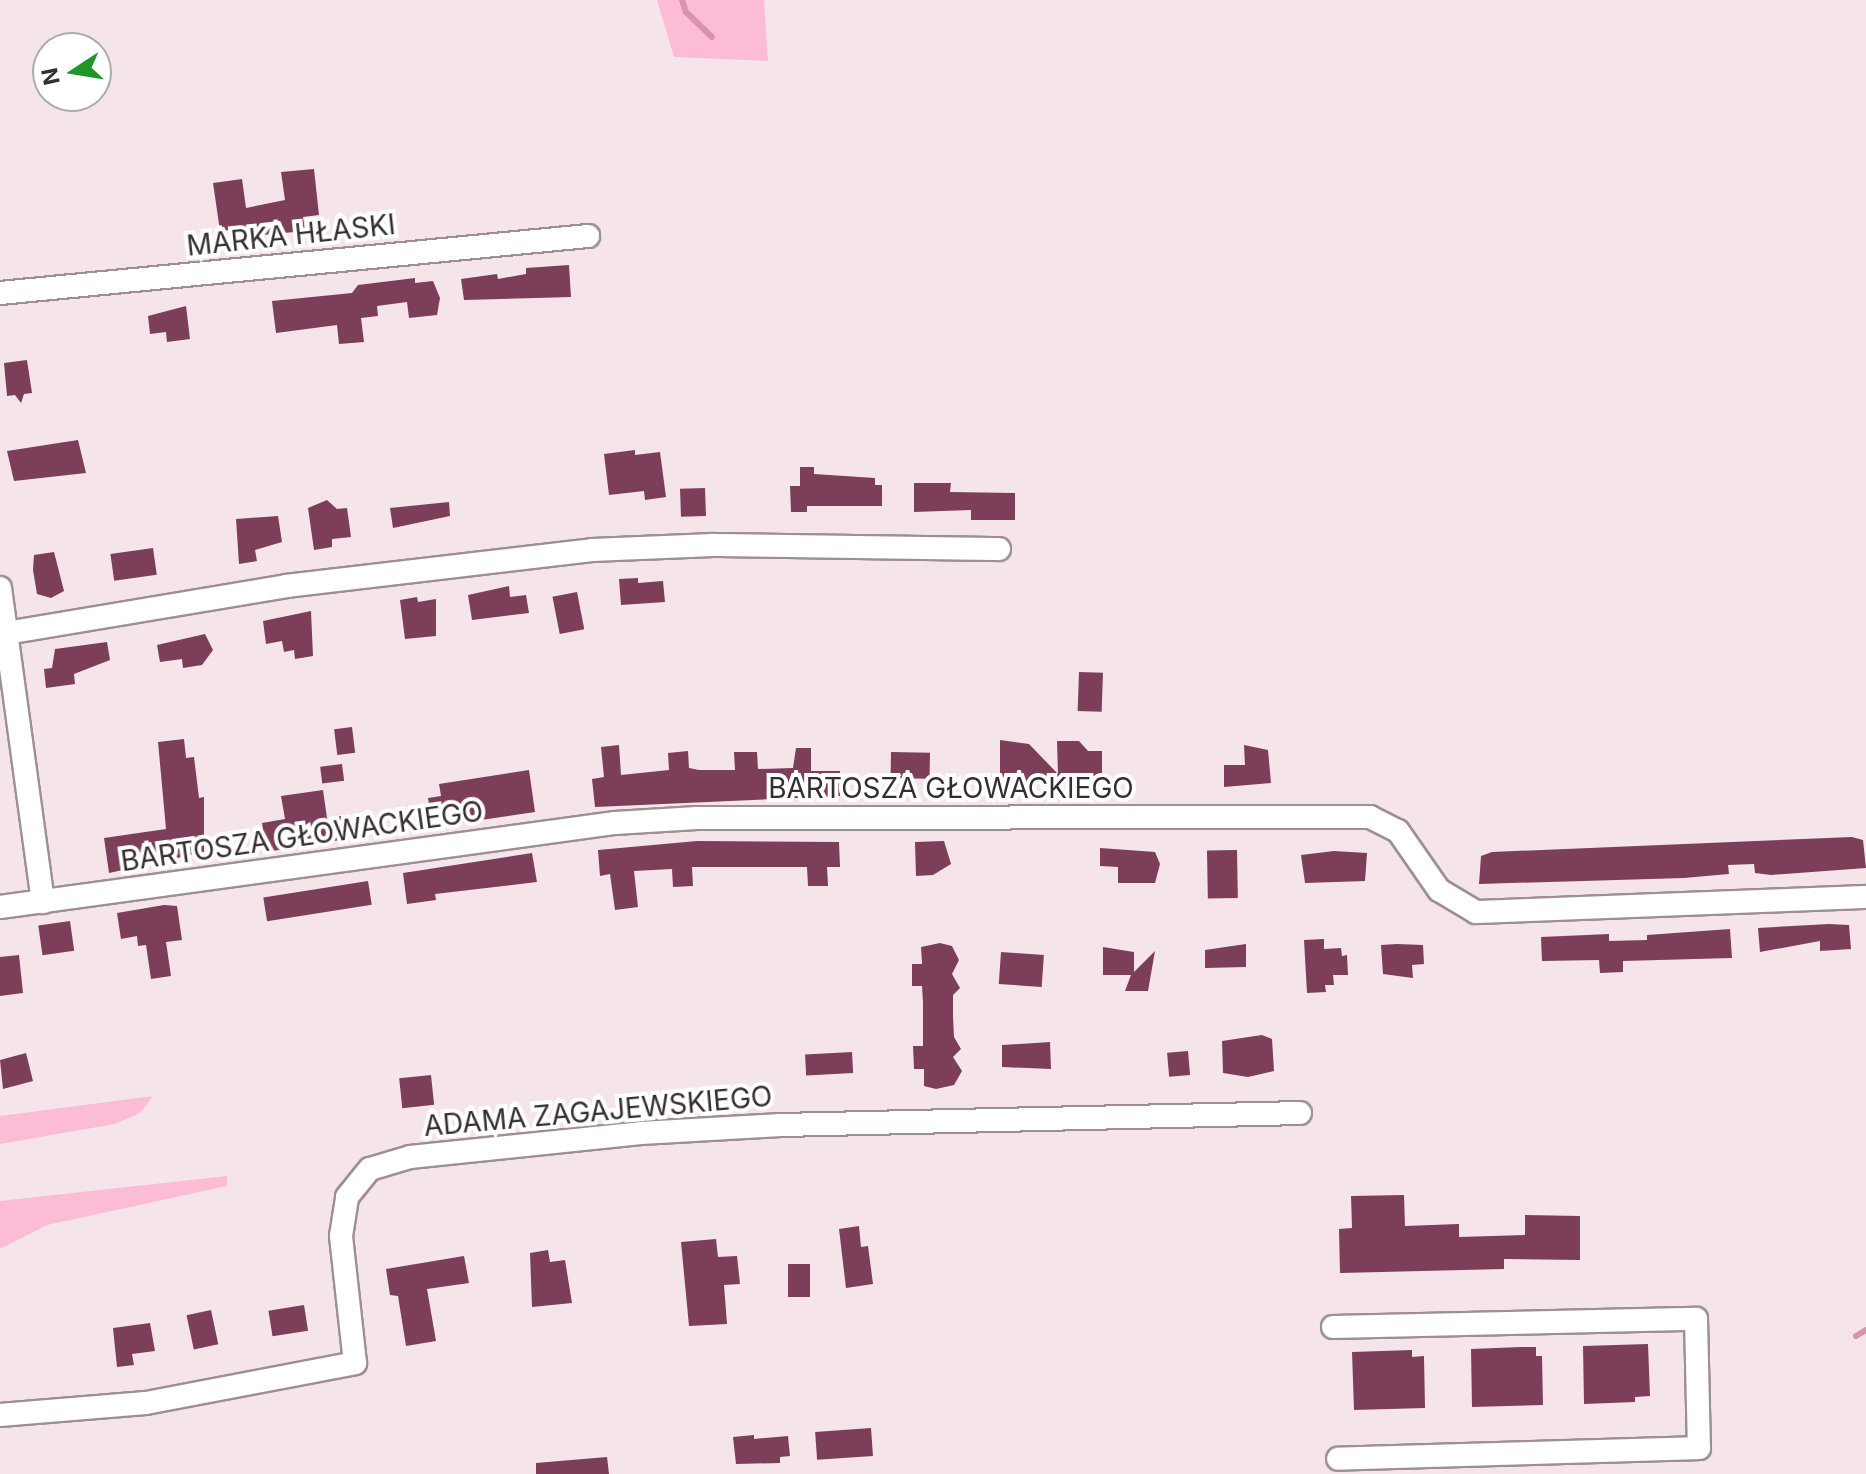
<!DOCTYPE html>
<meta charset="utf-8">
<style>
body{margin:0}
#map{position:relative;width:1866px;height:1474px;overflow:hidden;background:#f5e5ea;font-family:Inter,sans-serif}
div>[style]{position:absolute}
.green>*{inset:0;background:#fcbcd5}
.stream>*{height:6px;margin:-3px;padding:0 3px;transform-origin:3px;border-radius:3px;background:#da93af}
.building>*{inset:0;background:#7c3e59;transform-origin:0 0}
.roads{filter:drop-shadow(2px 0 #9d8f94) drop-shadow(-2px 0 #9d8f94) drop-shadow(0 2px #9d8f94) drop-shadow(0 -2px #9d8f94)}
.minor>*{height:22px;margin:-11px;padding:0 11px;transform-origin:11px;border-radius:11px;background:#fff}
span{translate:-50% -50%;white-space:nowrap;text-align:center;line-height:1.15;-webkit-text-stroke:8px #fff;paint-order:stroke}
.street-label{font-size:28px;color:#342e30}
.north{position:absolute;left:32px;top:32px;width:80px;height:80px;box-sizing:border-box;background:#fff;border:2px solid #aeabac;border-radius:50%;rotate:258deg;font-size:22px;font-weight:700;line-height:32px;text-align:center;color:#342e30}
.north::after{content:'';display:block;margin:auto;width:28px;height:36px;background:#1f9728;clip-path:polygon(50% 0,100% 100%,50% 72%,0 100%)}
</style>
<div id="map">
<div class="green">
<div style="clip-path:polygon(657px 0,764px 0,768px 61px,674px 57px)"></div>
<div style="clip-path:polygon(153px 1096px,140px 1113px,115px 1124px,0 1144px,0 1116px)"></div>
<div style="clip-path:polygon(227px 1176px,227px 1186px,47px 1225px,0 1249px,0 1201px)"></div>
</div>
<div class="stream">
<div style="left:682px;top:0;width:13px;rotate:72deg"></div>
<div style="left:686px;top:12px;width:36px;rotate:44deg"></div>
<div style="left:1856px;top:1336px;width:12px;rotate:-31deg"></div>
</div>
<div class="building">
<div style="clip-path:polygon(314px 169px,319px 215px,303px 217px,305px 231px,231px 238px,230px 230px,220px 231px,213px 183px,242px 179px,246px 208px,285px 200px,281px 172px)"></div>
<div style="clip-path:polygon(569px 265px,571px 297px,464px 300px,461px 279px,497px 274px,498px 279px,526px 274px,526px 268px)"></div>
<div style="clip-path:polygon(415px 278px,415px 283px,433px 281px,440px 298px,437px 315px,409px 318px,407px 302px,377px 306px,378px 316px,361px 318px,364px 342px,339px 344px,337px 325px,276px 333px,272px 301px,352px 293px,358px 285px)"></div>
<div style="clip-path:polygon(186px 306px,190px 339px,167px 342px,166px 332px,150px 334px,148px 316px)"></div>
<div style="clip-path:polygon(27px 360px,32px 393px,24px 394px,21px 403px,15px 395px,7px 396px,4px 363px)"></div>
<div style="clip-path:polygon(78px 440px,86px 473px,14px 481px,7px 451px)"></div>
<div style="clip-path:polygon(635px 450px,635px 455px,660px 452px,666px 497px,645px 500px,644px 491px,609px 495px,604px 454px)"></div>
<div style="clip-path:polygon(800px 467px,814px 467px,814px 474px,875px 478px,875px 485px,882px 485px,882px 506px,807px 506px,807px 512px,791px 512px,790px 486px,800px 486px)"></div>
<div style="clip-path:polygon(914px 483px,951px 483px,950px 492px,1015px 493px,1015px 520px,971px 520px,971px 510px,914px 512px)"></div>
<div style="left:705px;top:488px;width:28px;height:25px;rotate:88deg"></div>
<div style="clip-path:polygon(327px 500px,337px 509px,347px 508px,351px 537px,332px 539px,332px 547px,314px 550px,308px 508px)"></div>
<div style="clip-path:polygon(449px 502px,450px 516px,393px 528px,390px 508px)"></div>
<div style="clip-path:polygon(278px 516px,282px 542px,255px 550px,257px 561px,239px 564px,236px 519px)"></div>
<div style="left:153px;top:548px;width:27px;height:43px;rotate:82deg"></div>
<div style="clip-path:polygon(54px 552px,64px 591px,51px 598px,37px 594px,33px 570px,34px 555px)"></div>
<div style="clip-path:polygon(638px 578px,638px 583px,663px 581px,665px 602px,621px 605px,619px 579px)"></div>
<div style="clip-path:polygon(509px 586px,510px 597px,526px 595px,529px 613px,472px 620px,468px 595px)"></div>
<div style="left:577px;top:592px;width:38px;height:25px;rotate:79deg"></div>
<div style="clip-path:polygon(417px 597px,418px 602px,436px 599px,436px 636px,405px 639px,400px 600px)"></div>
<div style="clip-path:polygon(311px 611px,313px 656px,295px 659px,294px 650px,284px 652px,282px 641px,266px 644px,263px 621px)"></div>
<div style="clip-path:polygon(205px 634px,213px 650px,202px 665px,183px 668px,182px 659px,160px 662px,157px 645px)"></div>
<div style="clip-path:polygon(107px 642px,110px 660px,74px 674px,75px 684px,46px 688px,44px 669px,52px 668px,55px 649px)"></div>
<div style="left:1079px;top:672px;width:24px;height:39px;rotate:2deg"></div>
<div style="left:352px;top:727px;width:26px;height:18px;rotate:83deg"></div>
<div style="clip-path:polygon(184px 739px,186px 758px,194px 757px,199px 798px,204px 797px,204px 852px,109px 873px,104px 838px,166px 829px,158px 742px)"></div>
<div style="clip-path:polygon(1000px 740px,1029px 744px,1058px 774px,1057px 741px,1079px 741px,1088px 751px,1102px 751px,1102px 776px,1092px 776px,1092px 788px,1062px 782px,1000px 783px)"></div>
<div style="clip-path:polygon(619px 745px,621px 775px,669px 770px,668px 753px,688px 751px,689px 768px,699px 770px,735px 770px,734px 752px,757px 752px,758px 769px,793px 768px,796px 748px,811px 748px,811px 771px,840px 771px,840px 796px,595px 807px,592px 779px,604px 777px,601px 747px)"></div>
<div style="clip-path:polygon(1244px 745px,1268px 750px,1271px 783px,1224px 787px,1224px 765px,1245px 765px)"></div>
<div style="left:891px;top:752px;width:39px;height:26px;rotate:1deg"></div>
<div style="left:342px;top:764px;width:17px;height:22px;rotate:83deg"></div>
<div style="clip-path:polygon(529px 770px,535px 812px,433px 827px,428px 798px,441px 796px,439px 784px)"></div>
<div style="clip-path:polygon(323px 790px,327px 818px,348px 815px,352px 838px,266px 852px,262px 823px,285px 819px,281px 796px)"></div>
<div style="clip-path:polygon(1852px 837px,1863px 840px,1866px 868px,1771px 875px,1755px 873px,1754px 864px,1728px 865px,1729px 874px,1684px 878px,1479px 884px,1481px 856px,1492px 852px)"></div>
<div style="clip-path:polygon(697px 841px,839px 842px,840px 867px,827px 867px,828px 886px,808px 886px,807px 867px,692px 867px,693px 886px,673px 887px,672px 869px,634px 871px,638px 907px,615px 910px,610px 874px,600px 876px,598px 850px)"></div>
<div style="clip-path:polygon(944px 841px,951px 864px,933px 875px,916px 876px,915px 842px)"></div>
<div style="clip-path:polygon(1100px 848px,1155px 852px,1160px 864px,1155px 883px,1118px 883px,1118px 867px,1100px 866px)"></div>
<div style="left:1237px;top:850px;width:48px;height:30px;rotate:89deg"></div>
<div style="clip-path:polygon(1334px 851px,1367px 853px,1365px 881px,1305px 883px,1301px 855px)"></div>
<div style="clip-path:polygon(532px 853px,537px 882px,435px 894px,436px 900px,407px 904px,403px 873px)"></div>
<div style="left:368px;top:881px;width:24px;height:106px;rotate:81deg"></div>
<div style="clip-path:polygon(164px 905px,177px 906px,182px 940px,166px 942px,171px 976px,151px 979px,146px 945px,138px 946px,137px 936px,121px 939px,117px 913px)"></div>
<div style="left:70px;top:921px;width:30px;height:32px;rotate:82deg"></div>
<div style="clip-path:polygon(1829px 924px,1849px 925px,1851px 949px,1820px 951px,1820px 941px,1760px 952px,1758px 928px)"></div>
<div style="clip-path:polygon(1730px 929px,1732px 958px,1623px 961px,1623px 972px,1600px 973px,1599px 960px,1542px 961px,1541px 937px,1609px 934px,1609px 941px,1647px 940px,1647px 935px)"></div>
<div style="clip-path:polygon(1324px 939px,1324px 949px,1341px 948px,1342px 956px,1347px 955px,1348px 975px,1333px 975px,1334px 985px,1325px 985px,1326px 992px,1307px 993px,1304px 940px)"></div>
<div style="clip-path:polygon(940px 943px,952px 946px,959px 960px,952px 974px,960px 988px,953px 995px,953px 1016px,954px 1037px,961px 1049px,953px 1057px,962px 1071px,954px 1085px,936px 1089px,924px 1086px,924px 1069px,914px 1069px,913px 1046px,923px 1046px,923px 1003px,922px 986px,912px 986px,912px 964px,922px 964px,921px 947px)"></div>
<div style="clip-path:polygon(1246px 944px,1246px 967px,1205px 968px,1205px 950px)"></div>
<div style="clip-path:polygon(1397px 944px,1423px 945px,1424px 964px,1412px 965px,1413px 978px,1383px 974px,1381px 945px)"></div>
<div style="clip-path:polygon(1103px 947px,1134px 952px,1134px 972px,1155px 951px,1148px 991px,1125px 991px,1131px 975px,1103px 975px)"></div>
<div style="left:1001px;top:952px;width:43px;height:32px;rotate:4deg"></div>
<div style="clip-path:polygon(19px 955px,23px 993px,0 996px,0 957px)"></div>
<div style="clip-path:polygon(1262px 1035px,1272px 1039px,1274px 1071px,1248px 1077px,1223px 1073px,1222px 1041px)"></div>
<div style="clip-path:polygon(1050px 1042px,1051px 1069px,1002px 1067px,1002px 1045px)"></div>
<div style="left:1188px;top:1051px;width:24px;height:21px;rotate:85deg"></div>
<div style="left:852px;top:1052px;width:21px;height:47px;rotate:87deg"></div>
<div style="clip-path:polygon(26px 1053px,33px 1081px,3px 1089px,0 1060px)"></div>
<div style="left:431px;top:1075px;width:30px;height:32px;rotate:84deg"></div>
<div style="clip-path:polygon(1404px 1195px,1405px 1226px,1459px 1224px,1459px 1237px,1525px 1235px,1525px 1215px,1580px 1216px,1580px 1260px,1504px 1259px,1504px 1269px,1340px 1273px,1339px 1229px,1352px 1228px,1351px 1196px)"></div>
<div style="clip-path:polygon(859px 1226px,861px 1247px,868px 1246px,873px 1284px,846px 1288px,839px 1229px)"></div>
<div style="clip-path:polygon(716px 1239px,718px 1257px,737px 1256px,740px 1284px,724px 1285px,727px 1324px,689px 1326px,681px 1242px)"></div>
<div style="clip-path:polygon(548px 1250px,550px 1262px,565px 1260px,572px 1303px,532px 1307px,530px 1253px)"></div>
<div style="clip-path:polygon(464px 1256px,469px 1283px,427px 1289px,436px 1341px,406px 1346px,398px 1296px,390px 1295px,386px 1269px)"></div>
<div style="left:788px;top:1264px;width:22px;height:33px"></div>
<div style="left:304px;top:1305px;width:26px;height:36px;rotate:81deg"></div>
<div style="left:211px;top:1310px;width:35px;height:25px;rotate:78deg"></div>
<div style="clip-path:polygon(150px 1323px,155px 1351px,132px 1354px,134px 1365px,117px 1367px,113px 1328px)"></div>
<div style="clip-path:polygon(1648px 1344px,1650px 1396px,1635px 1397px,1635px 1402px,1584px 1404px,1583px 1346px)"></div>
<div style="clip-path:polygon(1521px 1347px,1536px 1347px,1536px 1356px,1542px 1356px,1543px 1405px,1472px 1407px,1471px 1349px)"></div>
<div style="clip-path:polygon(1412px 1350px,1412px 1357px,1424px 1356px,1425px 1408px,1354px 1410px,1352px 1352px)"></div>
<div style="left:871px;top:1428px;width:28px;height:56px;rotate:86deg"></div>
<div style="clip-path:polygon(754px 1435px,754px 1439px,788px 1436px,790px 1456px,780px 1457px,780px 1463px,736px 1464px,733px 1437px)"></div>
<div style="clip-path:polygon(607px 1457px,609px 1474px,536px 1474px,536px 1463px)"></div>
</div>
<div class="roads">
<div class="minor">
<div style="left:0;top:293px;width:591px;rotate:-5.54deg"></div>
<div style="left:0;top:588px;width:317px;rotate:82.2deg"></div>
<div style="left:6px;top:633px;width:284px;rotate:-9.5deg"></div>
<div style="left:286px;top:586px;width:308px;rotate:-6.7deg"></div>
<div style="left:592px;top:550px;width:121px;rotate:-2.4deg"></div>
<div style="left:713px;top:545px;width:286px;rotate:0.8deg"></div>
<div style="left:0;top:907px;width:621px;rotate:-7.78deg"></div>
<div style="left:615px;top:823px;width:82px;rotate:-3.5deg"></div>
<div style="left:697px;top:818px;width:673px;rotate:-0.09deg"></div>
<div style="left:1370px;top:817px;width:31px;rotate:27deg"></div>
<div style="left:1398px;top:831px;width:72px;rotate:55.2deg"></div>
<div style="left:1439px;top:890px;width:43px;rotate:30.7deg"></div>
<div style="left:1476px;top:912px;width:390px;rotate:-2.2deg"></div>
<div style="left:1333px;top:1327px;width:363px;rotate:-1.3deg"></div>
<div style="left:1696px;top:1319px;width:129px;rotate:88.7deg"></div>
<div style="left:1699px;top:1448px;width:361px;rotate:178.3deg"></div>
<div style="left:0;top:1415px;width:146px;rotate:-4.7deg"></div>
<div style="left:146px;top:1403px;width:213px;rotate:-10.8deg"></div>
<div style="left:355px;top:1363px;width:128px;rotate:-96.3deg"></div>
<div style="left:341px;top:1236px;width:39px;rotate:-81deg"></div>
<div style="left:347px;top:1197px;width:36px;rotate:-51deg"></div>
<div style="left:370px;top:1169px;width:42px;rotate:-16.7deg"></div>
<div style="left:410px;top:1157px;width:232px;rotate:-5.9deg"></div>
<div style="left:641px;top:1133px;width:140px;rotate:-3.3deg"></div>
<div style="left:781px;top:1125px;width:519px;rotate:-1.32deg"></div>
</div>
</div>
<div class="street-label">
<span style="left:291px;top:235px;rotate:-6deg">MARKA HŁASKI</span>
<span style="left:951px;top:788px">BARTOSZA GŁOWACKIEGO</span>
<span style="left:302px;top:836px;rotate:-8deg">BARTOSZA GŁOWACKIEGO</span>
<span style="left:598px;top:1111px;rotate:-5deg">ADAMA ZAGAJEWSKIEGO</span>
</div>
<div class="north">N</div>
</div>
